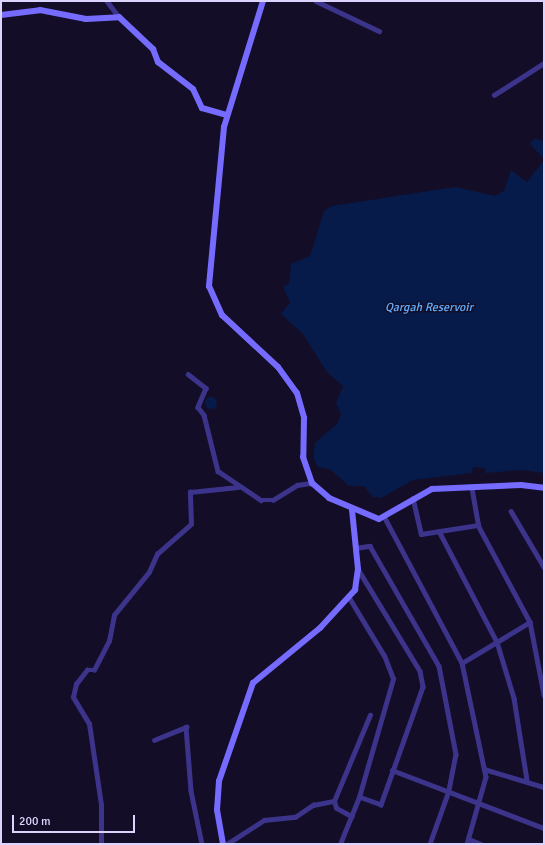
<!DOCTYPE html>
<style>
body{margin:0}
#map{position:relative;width:545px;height:845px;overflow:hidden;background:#130d28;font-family:Signika,sans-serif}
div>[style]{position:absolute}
.water>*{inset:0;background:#061b49}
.round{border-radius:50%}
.street>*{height:4.5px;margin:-2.25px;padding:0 2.25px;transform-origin:2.25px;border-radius:2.25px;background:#3c348b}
.secondary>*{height:6px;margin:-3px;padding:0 3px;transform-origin:3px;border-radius:3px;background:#766bff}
span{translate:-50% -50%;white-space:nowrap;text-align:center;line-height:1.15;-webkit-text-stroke:3px #130d28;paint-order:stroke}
.water-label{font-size:12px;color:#62afff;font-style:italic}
.frame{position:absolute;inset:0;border:2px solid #dbd4ff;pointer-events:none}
.scale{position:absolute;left:12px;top:815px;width:123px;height:18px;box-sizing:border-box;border:2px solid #dbd4ff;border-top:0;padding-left:5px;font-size:12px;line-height:14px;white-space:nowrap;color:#dbd4ff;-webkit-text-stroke:3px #130d28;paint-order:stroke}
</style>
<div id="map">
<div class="water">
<div style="clip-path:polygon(535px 138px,544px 142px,544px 159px,530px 144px)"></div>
<div style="clip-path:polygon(544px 160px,544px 473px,521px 470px,485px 473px,485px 468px,473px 467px,472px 473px,413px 480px,381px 498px,373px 497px,364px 486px,349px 486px,330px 469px,318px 467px,313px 457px,315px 443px,338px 423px,341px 414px,336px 403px,343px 386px,327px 372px,302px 333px,281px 314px,290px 302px,283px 287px,289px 283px,291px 264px,310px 256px,324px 211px,332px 206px,455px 187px,495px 196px,504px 191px,511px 170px,527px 182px)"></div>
<div class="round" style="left:205px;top:397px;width:12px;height:12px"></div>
</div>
<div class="street">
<div style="left:107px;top:1px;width:20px;rotate:53deg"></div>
<div style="left:316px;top:1px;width:70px;rotate:25.5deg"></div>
<div style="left:494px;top:95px;width:59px;rotate:-32.6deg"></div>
<div style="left:188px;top:374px;width:23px;rotate:38deg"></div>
<div style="left:206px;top:388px;width:21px;rotate:113deg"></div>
<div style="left:198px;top:407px;width:10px;rotate:53deg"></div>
<div style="left:204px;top:415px;width:58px;rotate:76deg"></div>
<div style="left:218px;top:471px;width:52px;rotate:34deg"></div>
<div style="left:261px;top:500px;width:12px"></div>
<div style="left:273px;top:500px;width:28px;rotate:-32deg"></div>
<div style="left:297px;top:485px;width:15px;rotate:-8deg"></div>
<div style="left:413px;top:498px;width:37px;rotate:77deg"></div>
<div style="left:421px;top:534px;width:58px;rotate:-9deg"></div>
<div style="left:478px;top:525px;width:39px;rotate:-100deg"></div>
<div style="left:511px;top:511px;width:65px;rotate:59.5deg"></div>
<div style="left:385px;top:518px;width:164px;rotate:62deg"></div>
<div style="left:462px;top:663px;width:116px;rotate:78.1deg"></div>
<div style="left:486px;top:777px;width:70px;rotate:105.8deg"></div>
<div style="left:478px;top:525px;width:110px;rotate:61.8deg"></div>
<div style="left:530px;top:622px;width:74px;rotate:79.1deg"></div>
<div style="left:439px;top:531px;width:125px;rotate:62.4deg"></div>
<div style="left:497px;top:642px;width:59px;rotate:73.1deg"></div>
<div style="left:514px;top:698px;width:83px;rotate:81deg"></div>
<div style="left:355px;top:548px;width:15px;rotate:-8deg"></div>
<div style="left:370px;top:546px;width:138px;rotate:60.1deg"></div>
<div style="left:439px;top:666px;width:90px;rotate:79.1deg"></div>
<div style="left:456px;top:754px;width:38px;rotate:101deg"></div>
<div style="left:449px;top:791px;width:56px;rotate:109.7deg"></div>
<div style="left:358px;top:569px;width:119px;rotate:58.7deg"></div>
<div style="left:420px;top:671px;width:16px;rotate:79deg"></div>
<div style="left:423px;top:687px;width:125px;rotate:109.6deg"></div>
<div style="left:381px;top:805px;width:23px;rotate:-160deg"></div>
<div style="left:462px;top:663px;width:79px;rotate:-31.1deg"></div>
<div style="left:154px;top:740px;width:35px;rotate:-22deg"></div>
<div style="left:186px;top:727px;width:64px;rotate:85.5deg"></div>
<div style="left:191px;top:791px;width:54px;rotate:78.3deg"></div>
<div style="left:484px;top:769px;width:63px;rotate:16.7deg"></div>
<div style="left:392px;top:770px;width:163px;rotate:20.9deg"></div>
<div style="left:352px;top:817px;width:18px;rotate:-151deg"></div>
<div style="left:336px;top:808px;width:7px;rotate:-106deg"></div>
<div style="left:334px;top:801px;width:93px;rotate:-67.3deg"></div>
<div style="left:469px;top:839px;width:13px;rotate:23deg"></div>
<div style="left:101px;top:844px;width:39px;rotate:-90deg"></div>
<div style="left:101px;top:805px;width:82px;rotate:-98.4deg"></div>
<div style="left:89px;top:724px;width:31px;rotate:-121deg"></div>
<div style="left:73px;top:697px;width:13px;rotate:-77deg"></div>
<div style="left:76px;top:684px;width:18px;rotate:-52deg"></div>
<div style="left:87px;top:670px;width:7px"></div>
<div style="left:94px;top:670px;width:33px;rotate:-63deg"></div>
<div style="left:109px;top:641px;width:26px;rotate:-79deg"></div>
<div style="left:114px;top:615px;width:55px;rotate:-50.9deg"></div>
<div style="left:149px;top:572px;width:20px;rotate:-66deg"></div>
<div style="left:157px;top:554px;width:45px;rotate:-41.4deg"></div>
<div style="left:191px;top:524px;width:32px;rotate:-92deg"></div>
<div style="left:190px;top:492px;width:48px;rotate:-5.9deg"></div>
<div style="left:227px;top:844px;width:44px;rotate:-33deg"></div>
<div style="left:264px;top:820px;width:31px;rotate:-6deg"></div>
<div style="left:295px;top:817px;width:22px;rotate:-34deg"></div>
<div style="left:313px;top:805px;width:21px;rotate:-11deg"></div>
<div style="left:340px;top:844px;width:51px;rotate:-68deg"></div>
<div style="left:359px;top:797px;width:123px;rotate:-73.9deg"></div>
<div style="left:393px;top:679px;width:25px;rotate:-111deg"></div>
<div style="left:384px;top:656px;width:68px;rotate:-121.1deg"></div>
</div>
<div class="secondary">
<div style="left:263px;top:1px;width:132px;rotate:107.2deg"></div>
<div style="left:224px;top:127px;width:160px;rotate:95.4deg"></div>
<div style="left:209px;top:286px;width:32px;rotate:66deg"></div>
<div style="left:222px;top:315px;width:76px;rotate:42.9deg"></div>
<div style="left:278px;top:367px;width:32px;rotate:54deg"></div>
<div style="left:297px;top:393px;width:26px;rotate:74deg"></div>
<div style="left:304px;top:418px;width:39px;rotate:91deg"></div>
<div style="left:303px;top:457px;width:28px;rotate:71deg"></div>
<div style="left:312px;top:483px;width:23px;rotate:41deg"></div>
<div style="left:329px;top:498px;width:54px;rotate:22.8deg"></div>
<div style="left:379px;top:519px;width:61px;rotate:-29.5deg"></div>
<div style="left:432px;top:489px;width:89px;rotate:-2.6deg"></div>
<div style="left:521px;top:485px;width:23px;rotate:7deg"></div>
<div style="left:1px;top:15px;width:39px;rotate:-7deg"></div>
<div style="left:40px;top:10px;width:47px;rotate:11.1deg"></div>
<div style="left:86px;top:19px;width:33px;rotate:-3deg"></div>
<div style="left:119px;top:17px;width:47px;rotate:43.3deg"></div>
<div style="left:153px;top:49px;width:14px;rotate:69deg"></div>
<div style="left:158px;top:62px;width:44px;rotate:37.6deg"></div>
<div style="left:193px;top:89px;width:21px;rotate:65deg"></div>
<div style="left:202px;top:108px;width:26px;rotate:16deg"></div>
<div style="left:223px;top:844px;width:35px;rotate:-100deg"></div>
<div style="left:217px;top:810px;width:29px;rotate:-86deg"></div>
<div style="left:219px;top:781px;width:104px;rotate:-70.9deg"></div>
<div style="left:253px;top:683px;width:87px;rotate:-39.4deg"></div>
<div style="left:320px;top:628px;width:52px;rotate:-47.4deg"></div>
<div style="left:355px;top:590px;width:21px;rotate:-82deg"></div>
<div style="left:358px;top:569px;width:59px;rotate:-95.8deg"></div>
</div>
<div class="water-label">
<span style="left:429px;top:308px">Qargah Reservoir</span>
</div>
<div class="frame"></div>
<div class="scale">200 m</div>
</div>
